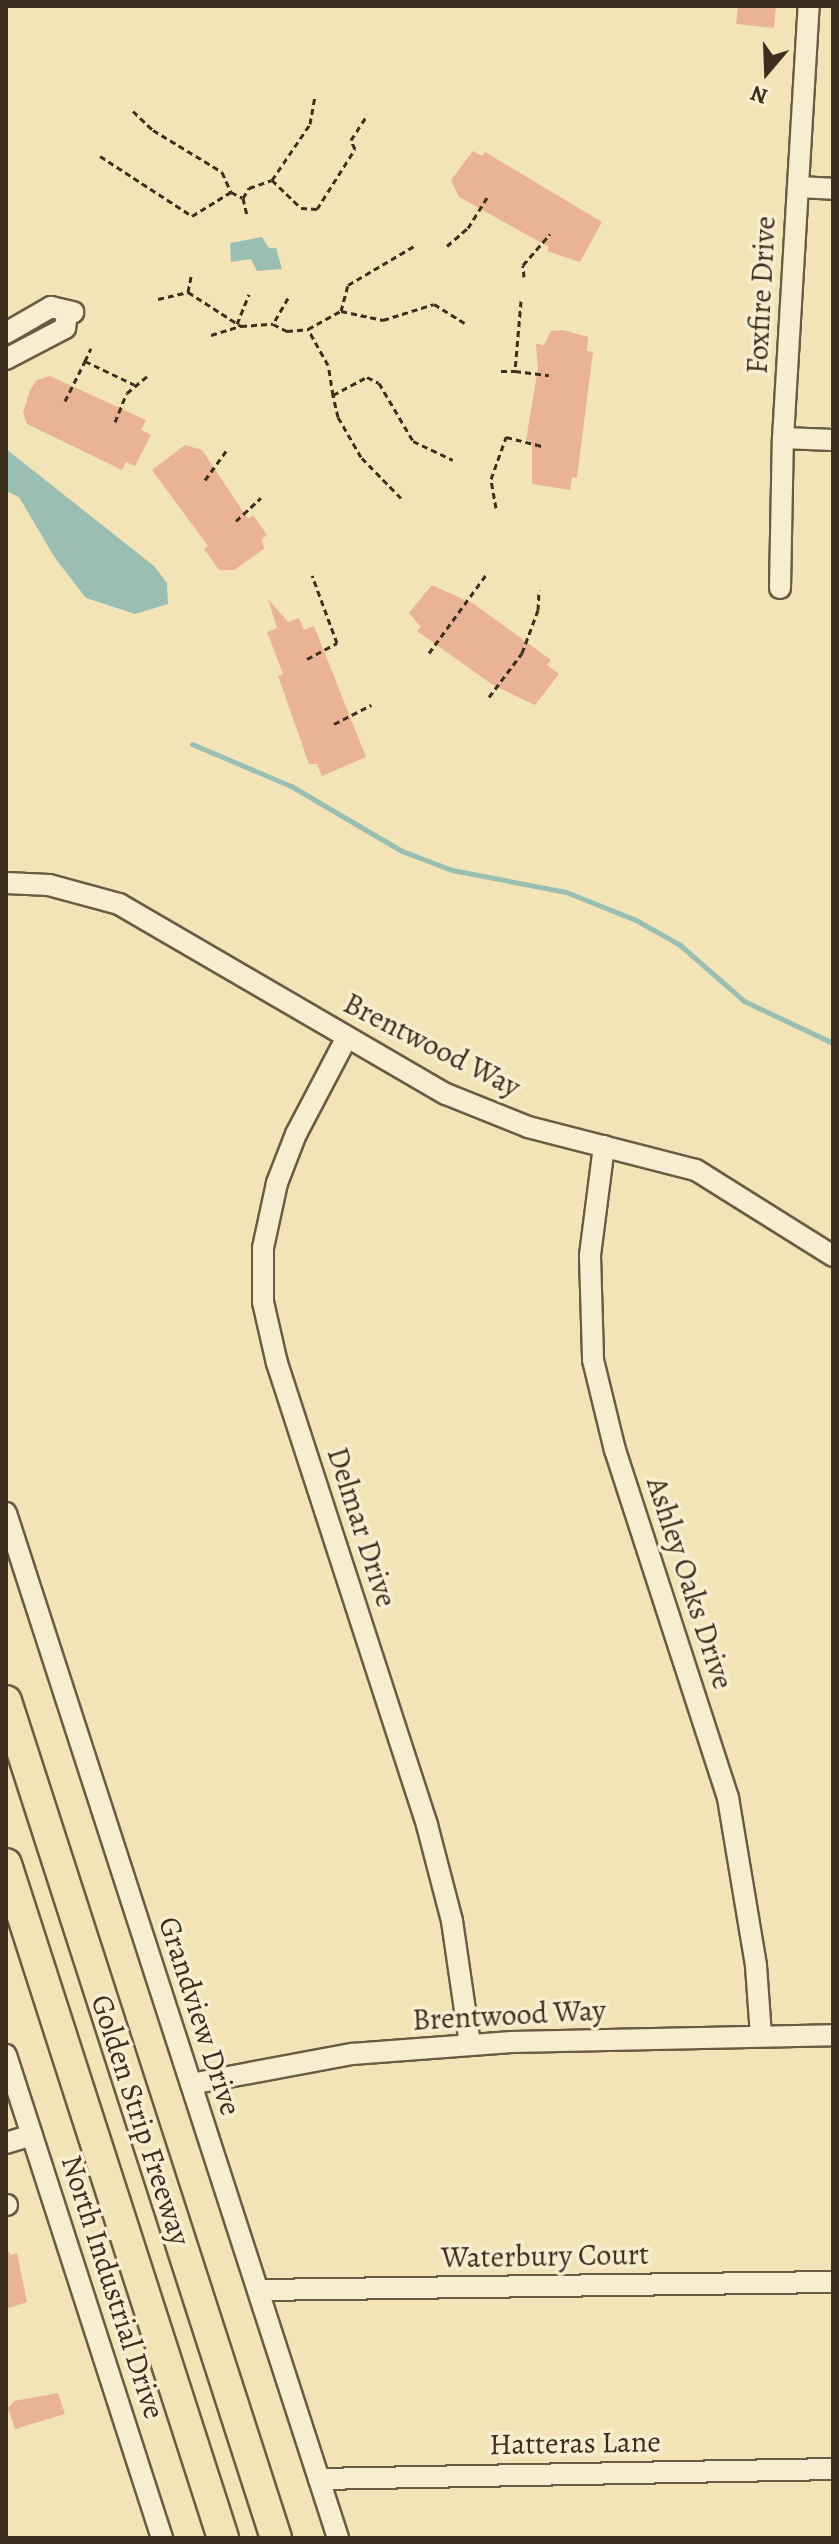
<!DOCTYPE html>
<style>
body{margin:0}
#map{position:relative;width:839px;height:2544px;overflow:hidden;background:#f2e4b6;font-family:Alegreya,serif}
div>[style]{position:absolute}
.water>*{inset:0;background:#9bbeb2}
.stream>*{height:5px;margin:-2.5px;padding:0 2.5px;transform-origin:2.5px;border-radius:2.5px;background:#9bbeb2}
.building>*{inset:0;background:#eab396}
.path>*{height:3px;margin-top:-1.5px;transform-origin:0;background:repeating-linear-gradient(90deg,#3d2e1e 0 6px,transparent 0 10px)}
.roads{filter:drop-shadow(2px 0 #6a5c44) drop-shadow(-2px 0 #6a5c44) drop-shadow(0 2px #6a5c44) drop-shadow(0 -2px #6a5c44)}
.minor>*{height:20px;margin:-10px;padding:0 10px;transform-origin:10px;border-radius:10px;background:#f7edd0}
.highway>*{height:30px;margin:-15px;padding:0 15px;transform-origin:15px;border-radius:15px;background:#f2e4b6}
span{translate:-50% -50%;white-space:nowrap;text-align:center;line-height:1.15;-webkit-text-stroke:7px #f7edd0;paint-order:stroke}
.street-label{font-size:30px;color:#3d2e1e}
.frame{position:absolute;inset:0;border:8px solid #3d2e1e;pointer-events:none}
.north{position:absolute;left:727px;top:32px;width:80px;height:80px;-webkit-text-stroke:6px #f7edd0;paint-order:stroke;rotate:199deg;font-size:22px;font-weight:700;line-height:32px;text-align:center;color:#3d2e1e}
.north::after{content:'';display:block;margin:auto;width:28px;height:36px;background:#3d2e1e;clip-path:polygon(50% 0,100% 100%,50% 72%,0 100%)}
</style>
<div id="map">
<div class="water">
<div style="clip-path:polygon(262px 237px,269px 248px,276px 248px,282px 269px,257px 271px,251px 259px,231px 262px,230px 243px)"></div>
<div style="clip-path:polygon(6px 449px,154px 566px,167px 583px,168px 604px,135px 614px,86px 598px,55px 558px,19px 497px,6px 491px)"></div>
</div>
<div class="stream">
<div style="left:192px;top:744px;width:108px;rotate:23deg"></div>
<div style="left:291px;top:786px;width:129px;rotate:30.4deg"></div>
<div style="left:402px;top:851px;width:53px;rotate:20.8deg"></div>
<div style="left:452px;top:870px;width:116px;rotate:10.9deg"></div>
<div style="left:566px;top:892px;width:75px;rotate:21.8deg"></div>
<div style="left:636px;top:920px;width:51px;rotate:29.6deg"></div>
<div style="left:680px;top:945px;width:85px;rotate:41.2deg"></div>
<div style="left:744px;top:1001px;width:98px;rotate:25.3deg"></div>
</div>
<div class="building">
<div style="clip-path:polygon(738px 6px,776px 6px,774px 28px,736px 24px)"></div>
<div style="clip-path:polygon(473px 151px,482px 156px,485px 152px,602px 222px,580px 262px,547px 251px,549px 247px,459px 197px,451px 180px)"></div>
<div style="clip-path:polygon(563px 330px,588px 337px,587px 351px,593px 352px,577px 478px,572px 477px,570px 490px,532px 484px,532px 441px,526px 440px,538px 368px,536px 344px,544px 345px,551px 331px)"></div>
<div style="clip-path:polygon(50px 376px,146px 420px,141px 430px,151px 435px,135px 466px,126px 462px,122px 470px,27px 424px,23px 413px,30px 390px,37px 380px)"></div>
<div style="clip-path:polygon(185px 445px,202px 450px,248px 519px,253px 515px,267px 535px,262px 539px,264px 549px,234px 570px,219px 570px,204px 549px,208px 546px,152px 470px)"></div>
<div style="clip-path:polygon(432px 585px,474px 604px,551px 660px,547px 665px,559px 674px,535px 705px,493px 685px,417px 631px,421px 627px,409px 613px)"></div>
<div style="clip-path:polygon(268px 599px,288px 622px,299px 618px,304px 630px,314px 626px,366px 757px,322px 776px,317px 764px,309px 764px,278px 676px,283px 674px,267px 632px,277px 628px)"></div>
<div style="clip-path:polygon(6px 2248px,11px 2255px,17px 2253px,27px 2302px,6px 2309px)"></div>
<div style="clip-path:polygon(58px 2393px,65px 2414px,15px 2429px,8px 2408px,14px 2401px)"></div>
</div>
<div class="path">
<div style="left:133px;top:111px;width:28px;rotate:44deg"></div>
<div style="left:153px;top:130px;width:81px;rotate:31.3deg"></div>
<div style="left:222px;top:172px;width:22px;rotate:66deg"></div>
<div style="left:100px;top:156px;width:110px;rotate:33.1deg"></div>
<div style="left:192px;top:216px;width:46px;rotate:-31.6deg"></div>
<div style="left:231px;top:192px;width:13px;rotate:27deg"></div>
<div style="left:243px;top:198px;width:18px;rotate:77deg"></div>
<div style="left:272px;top:180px;width:40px;rotate:44deg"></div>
<div style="left:301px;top:208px;width:16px;rotate:4deg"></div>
<div style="left:317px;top:209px;width:71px;rotate:-57.7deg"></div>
<div style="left:355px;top:149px;width:10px;rotate:-114deg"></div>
<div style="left:351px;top:140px;width:30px;rotate:-57deg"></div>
<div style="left:243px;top:198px;width:12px;rotate:-59deg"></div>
<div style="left:249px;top:188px;width:24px;rotate:-19deg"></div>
<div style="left:272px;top:180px;width:68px;rotate:-55.8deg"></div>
<div style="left:310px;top:124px;width:29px;rotate:-80deg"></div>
<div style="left:447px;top:246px;width:28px;rotate:-41deg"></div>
<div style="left:468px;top:228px;width:36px;rotate:-58deg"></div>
<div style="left:524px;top:277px;width:12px;rotate:-95deg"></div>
<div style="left:523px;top:265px;width:41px;rotate:-48.9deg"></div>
<div style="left:188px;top:292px;width:16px;rotate:-79deg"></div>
<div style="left:288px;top:298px;width:30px;rotate:120deg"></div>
<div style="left:273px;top:324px;width:16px;rotate:27deg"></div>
<div style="left:287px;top:331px;width:21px;rotate:-5deg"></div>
<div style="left:158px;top:299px;width:31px;rotate:-13deg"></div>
<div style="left:188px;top:292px;width:63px;rotate:32.7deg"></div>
<div style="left:241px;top:326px;width:32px;rotate:-4deg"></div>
<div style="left:521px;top:301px;width:70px;rotate:94.9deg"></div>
<div style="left:515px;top:371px;width:34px;rotate:7deg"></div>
<div style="left:341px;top:311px;width:27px;rotate:-75deg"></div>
<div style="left:348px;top:285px;width:79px;rotate:-30.5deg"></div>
<div style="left:237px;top:324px;width:32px;rotate:-68deg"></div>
<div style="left:211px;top:335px;width:31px;rotate:-17deg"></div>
<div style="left:85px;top:361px;width:14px;rotate:-65deg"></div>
<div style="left:501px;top:371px;width:14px"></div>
<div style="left:333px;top:395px;width:30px;rotate:-99deg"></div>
<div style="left:328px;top:365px;width:41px;rotate:-119.1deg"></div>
<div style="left:308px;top:329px;width:38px;rotate:-29deg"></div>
<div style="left:341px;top:311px;width:43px;rotate:12.1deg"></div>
<div style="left:383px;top:320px;width:53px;rotate:-17.4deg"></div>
<div style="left:434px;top:304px;width:36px;rotate:32deg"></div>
<div style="left:65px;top:401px;width:45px;rotate:-63.4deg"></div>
<div style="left:85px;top:361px;width:55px;rotate:25.6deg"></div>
<div style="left:115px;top:422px;width:31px;rotate:-68deg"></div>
<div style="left:127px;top:393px;width:26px;rotate:-40deg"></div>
<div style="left:205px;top:480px;width:36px;rotate:-54deg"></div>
<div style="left:401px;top:498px;width:57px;rotate:-134.3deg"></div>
<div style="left:361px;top:457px;width:46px;rotate:-119.9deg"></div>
<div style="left:338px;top:417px;width:23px;rotate:-103deg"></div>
<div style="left:333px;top:395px;width:38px;rotate:-28deg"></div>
<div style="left:367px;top:377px;width:13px;rotate:27deg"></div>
<div style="left:379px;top:383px;width:67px;rotate:59.6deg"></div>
<div style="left:413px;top:441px;width:44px;rotate:25.4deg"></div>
<div style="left:496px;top:508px;width:29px;rotate:-100deg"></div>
<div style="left:491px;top:479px;width:45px;rotate:-70.3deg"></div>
<div style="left:506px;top:437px;width:37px;rotate:14deg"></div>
<div style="left:236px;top:521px;width:34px;rotate:-43deg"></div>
<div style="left:429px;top:653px;width:100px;rotate:-53.9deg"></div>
<div style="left:307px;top:659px;width:34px;rotate:-28deg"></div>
<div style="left:337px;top:643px;width:72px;rotate:-110.2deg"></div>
<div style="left:489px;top:697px;width:55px;rotate:-53.1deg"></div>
<div style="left:522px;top:653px;width:46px;rotate:-69.6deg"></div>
<div style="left:538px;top:610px;width:20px;rotate:-87deg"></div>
<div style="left:334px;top:724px;width:42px;rotate:-27.2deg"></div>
</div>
<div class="roads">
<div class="minor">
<div style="left:798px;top:187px;width:35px;rotate:3deg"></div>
<div style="left:6px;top:333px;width:52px;rotate:-30deg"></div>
<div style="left:51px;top:307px;width:23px;rotate:13deg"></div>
<div style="left:6px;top:359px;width:67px;rotate:-27.7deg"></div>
<div style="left:65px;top:328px;width:14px;rotate:-82deg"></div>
<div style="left:783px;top:438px;width:50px;rotate:2.3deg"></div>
<div style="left:780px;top:588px;width:150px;rotate:-88.9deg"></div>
<div style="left:783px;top:438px;width:433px;rotate:-86.6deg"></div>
<div style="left:6px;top:883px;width:43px;rotate:2.7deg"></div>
<div style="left:49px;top:885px;width:73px;rotate:15.2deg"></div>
<div style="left:119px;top:904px;width:378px;rotate:30.2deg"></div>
<div style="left:446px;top:1094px;width:88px;rotate:21.9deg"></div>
<div style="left:528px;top:1127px;width:173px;rotate:14.4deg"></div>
<div style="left:696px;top:1170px;width:162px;rotate:32.1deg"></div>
<div style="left:347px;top:1037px;width:110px;rotate:117.7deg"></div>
<div style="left:296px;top:1134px;width:53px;rotate:111.2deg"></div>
<div style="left:277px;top:1183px;width:66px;rotate:102.2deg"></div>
<div style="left:263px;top:1248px;width:54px;rotate:90deg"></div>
<div style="left:263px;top:1302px;width:63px;rotate:77.1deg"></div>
<div style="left:277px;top:1363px;width:486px;rotate:72deg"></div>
<div style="left:427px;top:1825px;width:99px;rotate:75.4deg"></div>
<div style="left:452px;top:1921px;width:125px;rotate:81.7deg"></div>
<div style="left:604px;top:1146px;width:111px;rotate:97.3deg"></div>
<div style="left:590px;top:1256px;width:104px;rotate:88.3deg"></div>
<div style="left:593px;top:1360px;width:93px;rotate:76.3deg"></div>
<div style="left:615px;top:1450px;width:366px;rotate:72deg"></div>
<div style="left:728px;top:1798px;width:170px;rotate:80.5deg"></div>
<div style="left:756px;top:1966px;width:70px;rotate:85.9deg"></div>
<div style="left:6px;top:1513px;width:1077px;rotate:72.05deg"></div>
<div style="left:6px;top:2055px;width:508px;rotate:72.1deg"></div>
<div style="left:191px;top:2084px;width:164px;rotate:-10.6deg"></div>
<div style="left:352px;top:2054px;width:160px;rotate:-4.3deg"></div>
<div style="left:512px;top:2042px;width:321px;rotate:-1.2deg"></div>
<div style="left:6px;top:2143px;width:27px;rotate:-17deg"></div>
<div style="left:6px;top:2205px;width:1px"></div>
<div style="left:259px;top:2290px;width:574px;rotate:-0.8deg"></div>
<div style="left:319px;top:2479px;width:514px;rotate:-1.11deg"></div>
</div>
<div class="highway">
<div style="left:6px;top:1701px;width:879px;rotate:72.12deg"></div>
<div style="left:6px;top:1864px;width:708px;rotate:72.15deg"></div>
</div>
</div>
<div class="street-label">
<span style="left:761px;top:295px;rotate:-87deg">Foxfire Drive</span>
<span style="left:432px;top:1045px;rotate:27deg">Brentwood Way</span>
<span style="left:362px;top:1527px;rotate:72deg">Delmar Drive</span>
<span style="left:690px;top:1583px;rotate:72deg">Ashley Oaks Drive</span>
<span style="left:509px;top:2015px;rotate:-3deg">Brentwood Way</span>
<span style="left:200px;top:2016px;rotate:72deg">Grandview Drive</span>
<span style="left:141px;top:2120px;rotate:72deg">Golden Strip Freeway</span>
<span style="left:545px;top:2256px;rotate:-1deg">Waterbury Court</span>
<span style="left:113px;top:2287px;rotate:72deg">North Industrial Drive</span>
<span style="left:575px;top:2443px;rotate:-1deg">Hatteras Lane</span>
</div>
<div class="frame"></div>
<div class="north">N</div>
</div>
